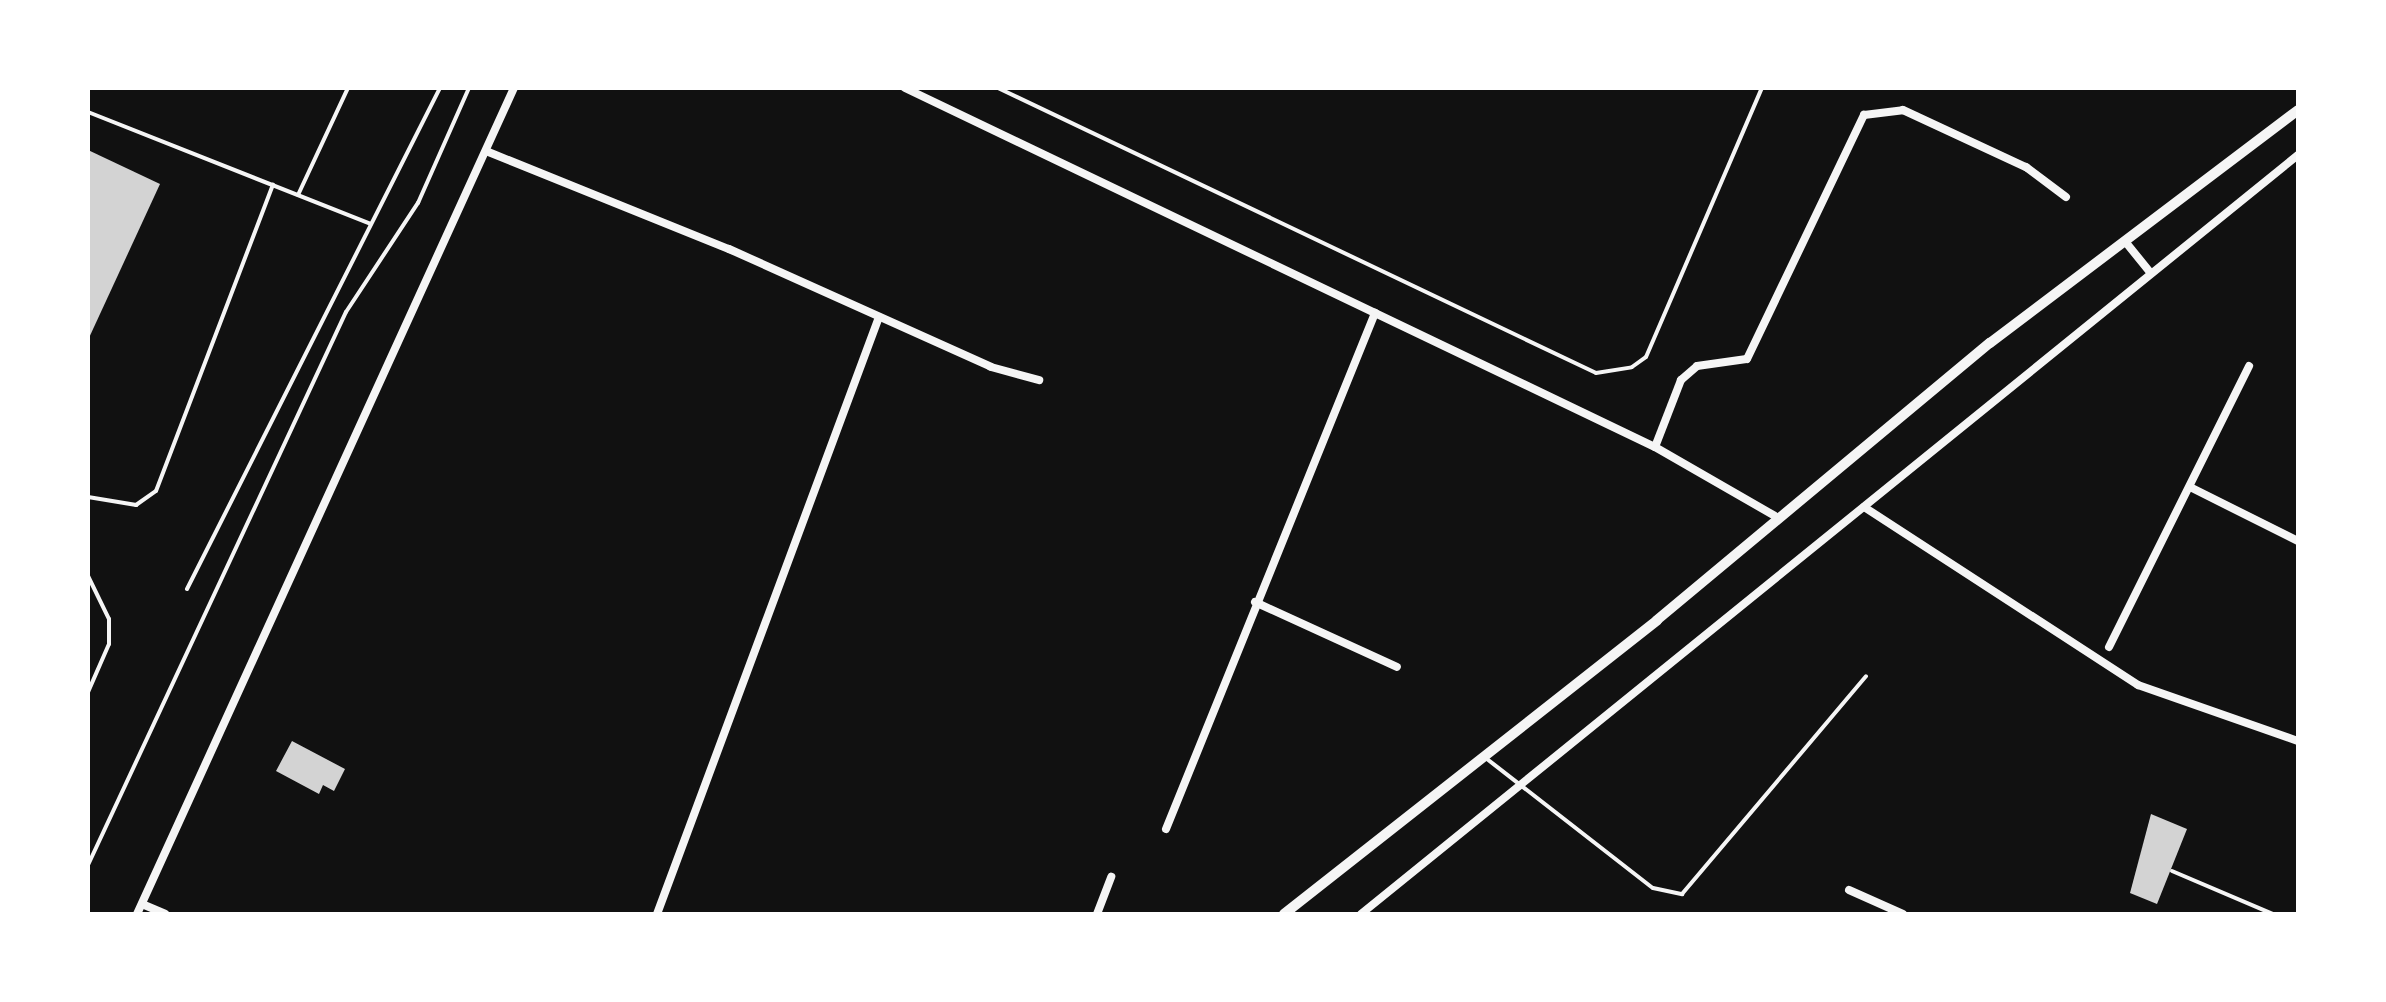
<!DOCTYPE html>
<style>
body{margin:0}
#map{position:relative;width:2386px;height:1002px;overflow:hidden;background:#111;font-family:"Nunito Sans",sans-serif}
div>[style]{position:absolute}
.building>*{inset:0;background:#d3d3d3}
.service>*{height:4px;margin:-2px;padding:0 2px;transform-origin:2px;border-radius:2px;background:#f5f5f5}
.minor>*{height:8px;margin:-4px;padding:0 4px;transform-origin:4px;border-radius:4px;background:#f5f5f5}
.tertiary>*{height:10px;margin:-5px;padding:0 5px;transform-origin:5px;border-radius:5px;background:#f5f5f5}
span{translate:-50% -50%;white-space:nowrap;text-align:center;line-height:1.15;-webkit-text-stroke:6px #fff;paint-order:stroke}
.frame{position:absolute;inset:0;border:90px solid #fff;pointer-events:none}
</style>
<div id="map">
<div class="building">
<div style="clip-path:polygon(88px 150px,160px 184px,88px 340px)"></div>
<div style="clip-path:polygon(292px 741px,345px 769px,334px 791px,323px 785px,319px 794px,276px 771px)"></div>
<div style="clip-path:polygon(2151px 814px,2187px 829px,2157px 904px,2130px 893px)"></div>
</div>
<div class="service">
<div style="left:998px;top:88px;width:662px;rotate:25.48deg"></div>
<div style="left:1596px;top:373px;width:36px;rotate:-9deg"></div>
<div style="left:1632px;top:367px;width:17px;rotate:-36deg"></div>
<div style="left:1646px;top:357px;width:293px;rotate:-66.7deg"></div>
<div style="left:88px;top:112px;width:304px;rotate:21.6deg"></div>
<div style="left:298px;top:195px;width:118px;rotate:-65deg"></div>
<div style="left:88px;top:497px;width:49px;rotate:9.5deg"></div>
<div style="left:136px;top:505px;width:24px;rotate:-35deg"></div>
<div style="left:156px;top:491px;width:328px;rotate:-69.1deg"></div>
<div style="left:88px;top:576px;width:48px;rotate:64deg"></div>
<div style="left:109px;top:619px;width:25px;rotate:90deg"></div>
<div style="left:109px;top:644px;width:52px;rotate:113.6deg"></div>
<div style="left:187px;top:589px;width:561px;rotate:-63.21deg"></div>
<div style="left:1487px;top:759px;width:210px;rotate:37.9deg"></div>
<div style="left:1653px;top:888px;width:30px;rotate:12deg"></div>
<div style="left:1682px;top:894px;width:285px;rotate:-49.8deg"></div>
<div style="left:88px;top:865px;width:610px;rotate:-64.99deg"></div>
<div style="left:346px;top:312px;width:131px;rotate:-56.6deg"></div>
<div style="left:418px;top:203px;width:126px;rotate:-66.1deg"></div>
<div style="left:2172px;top:871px;width:110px;rotate:23.1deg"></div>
</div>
<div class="minor">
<div style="left:905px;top:88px;width:831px;rotate:25.58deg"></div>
<div style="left:1655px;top:447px;width:138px;rotate:29.9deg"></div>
<div style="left:486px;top:151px;width:262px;rotate:22deg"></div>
<div style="left:729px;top:249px;width:287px;rotate:24.2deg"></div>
<div style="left:991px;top:367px;width:50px;rotate:15.2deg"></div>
<div style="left:2128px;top:245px;width:36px;rotate:51deg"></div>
<div style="left:1655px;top:447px;width:72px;rotate:-68.8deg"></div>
<div style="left:1681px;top:380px;width:21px;rotate:-41deg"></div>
<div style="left:1697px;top:366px;width:50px;rotate:-8deg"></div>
<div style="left:1747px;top:359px;width:271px;rotate:-64.4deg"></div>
<div style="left:1864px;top:115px;width:39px;rotate:-7deg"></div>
<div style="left:1903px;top:110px;width:136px;rotate:24.9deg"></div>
<div style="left:2026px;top:167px;width:50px;rotate:36.9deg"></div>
<div style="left:2190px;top:487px;width:121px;rotate:26.6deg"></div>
<div style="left:1864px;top:507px;width:327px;rotate:33deg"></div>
<div style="left:2138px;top:685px;width:170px;rotate:19.3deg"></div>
<div style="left:1255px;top:602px;width:156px;rotate:24.6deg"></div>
<div style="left:2109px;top:647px;width:314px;rotate:-63.5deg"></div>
<div style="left:1166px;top:829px;width:557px;rotate:-67.95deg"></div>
<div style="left:1849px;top:890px;width:59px;rotate:24deg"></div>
<div style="left:142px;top:904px;width:25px;rotate:23deg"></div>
<div style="left:137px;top:914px;width:908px;rotate:-65.47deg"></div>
<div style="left:657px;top:914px;width:637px;rotate:-69.6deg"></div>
<div style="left:1097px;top:914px;width:40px;rotate:-69deg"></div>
<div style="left:1361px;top:914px;width:1206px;rotate:-39.01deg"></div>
</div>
<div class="tertiary">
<div style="left:1284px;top:914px;width:475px;rotate:-38.2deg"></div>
<div style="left:1657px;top:620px;width:433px;rotate:-39.8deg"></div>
<div style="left:1990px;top:343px;width:386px;rotate:-37.1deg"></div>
</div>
<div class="frame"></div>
</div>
